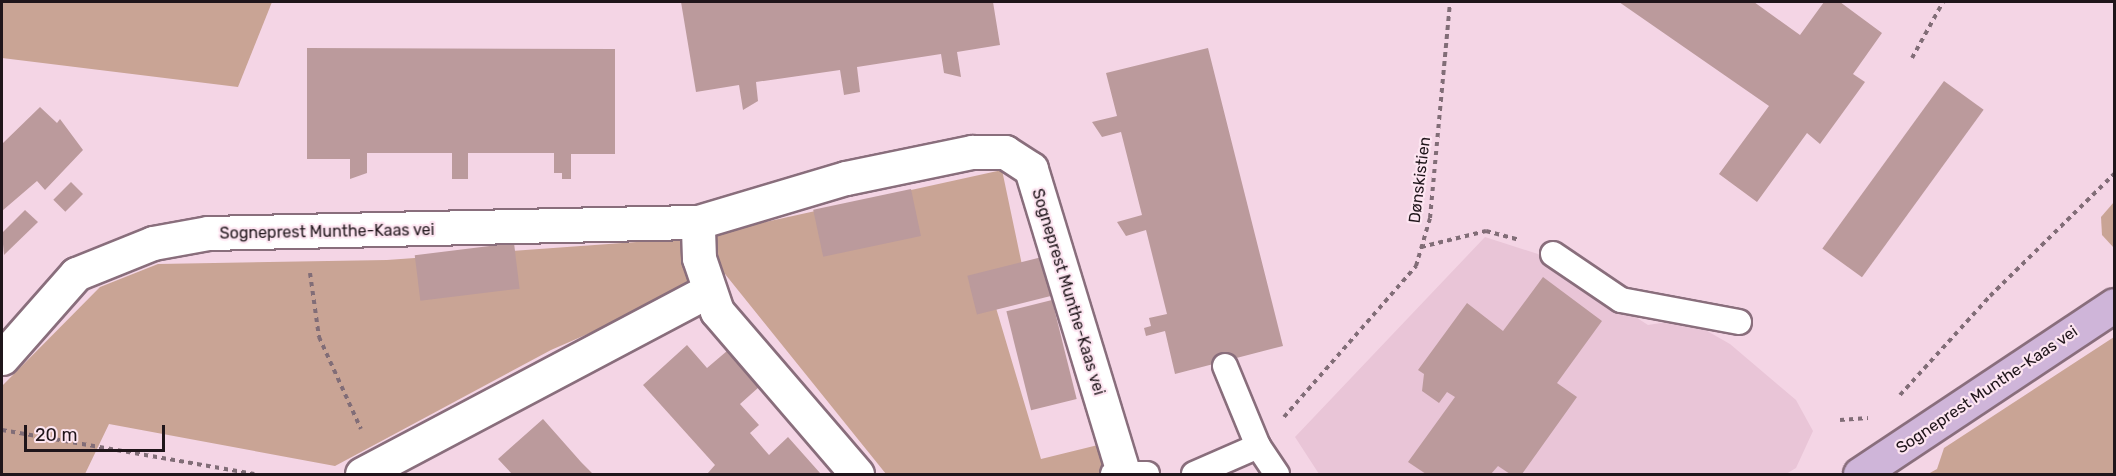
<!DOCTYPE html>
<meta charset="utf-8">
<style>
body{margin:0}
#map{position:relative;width:2116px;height:476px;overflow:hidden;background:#f4d5e5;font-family:Rubik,sans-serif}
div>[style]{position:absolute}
.built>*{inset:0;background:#e9c5d7}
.green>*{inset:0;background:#c9a495}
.building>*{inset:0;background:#bb9a9c;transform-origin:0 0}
.path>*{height:4px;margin-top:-2px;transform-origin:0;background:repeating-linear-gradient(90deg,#816d77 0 4.5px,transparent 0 9px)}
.roads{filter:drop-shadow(2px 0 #896e7c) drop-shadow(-2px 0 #896e7c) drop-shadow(0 2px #896e7c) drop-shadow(0 -2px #896e7c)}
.lane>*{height:24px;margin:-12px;padding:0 12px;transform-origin:12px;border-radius:12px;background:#fff}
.street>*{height:33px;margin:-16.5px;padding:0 16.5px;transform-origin:16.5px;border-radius:16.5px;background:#fff}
.primary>*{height:33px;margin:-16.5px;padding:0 16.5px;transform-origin:16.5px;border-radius:16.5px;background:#cfb5d9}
span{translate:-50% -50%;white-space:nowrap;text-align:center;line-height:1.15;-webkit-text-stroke:4.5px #fde5f1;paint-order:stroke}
.street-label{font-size:16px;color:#1f151a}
.frame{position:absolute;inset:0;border:3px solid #1f151a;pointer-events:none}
.scale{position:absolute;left:24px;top:425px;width:141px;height:27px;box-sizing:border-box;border:3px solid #1f151a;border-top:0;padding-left:8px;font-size:18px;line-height:21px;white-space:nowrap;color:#1f151a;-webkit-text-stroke:4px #fde5f1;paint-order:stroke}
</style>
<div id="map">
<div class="built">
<div style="clip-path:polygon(1485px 237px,1538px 254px,1648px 325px,1686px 319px,1730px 344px,1796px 400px,1813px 431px,1796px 468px,1786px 474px,1319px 474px,1295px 437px)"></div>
</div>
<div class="green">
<div style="clip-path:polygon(2px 2px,272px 2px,238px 87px,2px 58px)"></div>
<div style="clip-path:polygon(1002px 170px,1022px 265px,988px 281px,1041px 459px,1098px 445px,1107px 474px,886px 474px,725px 274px,551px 350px,335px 466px,109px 424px,85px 474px,2px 474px,2px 386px,100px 287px,158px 264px,387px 260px,692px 238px)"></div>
<div style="clip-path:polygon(2114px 202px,2114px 248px,2102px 235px,2101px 217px)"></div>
<div style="clip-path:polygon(2114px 337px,2114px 474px,1928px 474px,1937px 469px,1944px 448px)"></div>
</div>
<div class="building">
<div style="clip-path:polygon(681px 2px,993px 2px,1000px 45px,957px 52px,961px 77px,944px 73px,941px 54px,857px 67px,860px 92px,844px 95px,840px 70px,756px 82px,758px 101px,743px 110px,739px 85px,696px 92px)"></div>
<div style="clip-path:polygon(1619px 2px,1754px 2px,1800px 35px,1824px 2px,1840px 2px,1882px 33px,1853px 74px,1865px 82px,1820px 144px,1807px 133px,1757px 202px,1719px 174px,1769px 106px)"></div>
<div style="clip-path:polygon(307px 48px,615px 49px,615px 154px,571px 154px,571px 179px,562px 179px,562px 173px,554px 173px,554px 153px,468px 153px,468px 179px,452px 179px,452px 153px,367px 153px,367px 173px,350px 179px,350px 159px,307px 159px)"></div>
<div style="clip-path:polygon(1208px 48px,1283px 346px,1175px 374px,1165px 331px,1146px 336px,1144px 328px,1151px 326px,1149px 318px,1167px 314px,1146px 230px,1126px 236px,1117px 222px,1142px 215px,1121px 132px,1102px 137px,1092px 122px,1117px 116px,1106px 73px)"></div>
<div style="left:1944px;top:81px;width:49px;height:207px;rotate:36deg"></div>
<div style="clip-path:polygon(40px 107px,57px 123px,60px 119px,83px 150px,45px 190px,37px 181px,2px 211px,2px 144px)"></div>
<div style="left:71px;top:182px;width:17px;height:25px;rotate:45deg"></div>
<div style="left:911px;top:189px;width:48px;height:100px;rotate:78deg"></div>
<div style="clip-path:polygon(25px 210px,38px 222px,4px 255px,2px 233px)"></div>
<div style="left:514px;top:243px;width:46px;height:100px;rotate:83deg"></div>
<div style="left:1042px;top:257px;width:40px;height:77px;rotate:76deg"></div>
<div style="clip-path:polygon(1543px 277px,1602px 321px,1557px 383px,1577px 397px,1522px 474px,1510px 474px,1498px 466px,1491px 474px,1426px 474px,1408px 462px,1455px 397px,1447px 392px,1439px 403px,1422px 391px,1424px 374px,1418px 370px,1467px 303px,1503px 331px)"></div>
<div style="left:1052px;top:300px;width:102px;height:47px;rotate:76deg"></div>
<div style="clip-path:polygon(687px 345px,707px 368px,727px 351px,759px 387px,740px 404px,759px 425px,750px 433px,769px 455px,788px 437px,820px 473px,707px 474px,715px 465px,643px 385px)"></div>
<div style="clip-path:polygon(543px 419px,581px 462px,593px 474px,512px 474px,498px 459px)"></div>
</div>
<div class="path">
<div style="left:1912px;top:58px;width:64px;rotate:-61deg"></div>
<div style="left:1421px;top:247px;width:67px;rotate:-13.8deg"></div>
<div style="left:1486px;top:231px;width:34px;rotate:15deg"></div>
<div style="left:310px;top:273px;width:65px;rotate:82deg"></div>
<div style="left:319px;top:337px;width:101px;rotate:65.5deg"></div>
<div style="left:1900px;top:395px;width:134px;rotate:-47.7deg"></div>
<div style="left:1990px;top:296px;width:174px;rotate:-44.5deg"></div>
<div style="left:1284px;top:417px;width:201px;rotate:-48.8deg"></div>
<div style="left:1416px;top:266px;width:50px;rotate:-73.7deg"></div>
<div style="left:1430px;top:218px;width:217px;rotate:-84.7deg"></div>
<div style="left:1840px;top:420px;width:28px;rotate:-4deg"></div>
<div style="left:2px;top:430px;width:256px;rotate:9.9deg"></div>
</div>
<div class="roads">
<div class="lane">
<div style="left:1553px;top:254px;width:82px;rotate:34.1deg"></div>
<div style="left:1621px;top:300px;width:120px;rotate:10.6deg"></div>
<div style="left:1225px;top:366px;width:87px;rotate:67.6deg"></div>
<div style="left:1258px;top:446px;width:34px;rotate:56deg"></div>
<div style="left:1113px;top:474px;width:34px"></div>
<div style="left:1194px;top:474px;width:70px;rotate:-23.6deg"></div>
</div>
<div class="street">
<div style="left:2px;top:358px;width:112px;rotate:-48.6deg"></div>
<div style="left:76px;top:274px;width:83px;rotate:-21.9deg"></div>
<div style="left:153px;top:243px;width:56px;rotate:-10.3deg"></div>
<div style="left:208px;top:233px;width:490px;rotate:-1.3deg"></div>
<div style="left:362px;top:474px;width:389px;rotate:-27.9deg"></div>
<div style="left:857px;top:474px;width:215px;rotate:-130.7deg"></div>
<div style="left:717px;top:311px;width:56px;rotate:-108.8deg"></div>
<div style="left:699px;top:258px;width:36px;rotate:-92deg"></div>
<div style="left:698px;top:222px;width:154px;rotate:-16.6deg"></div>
<div style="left:846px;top:178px;width:129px;rotate:-11.7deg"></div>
<div style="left:972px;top:152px;width:33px"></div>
<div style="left:1005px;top:152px;width:31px;rotate:33deg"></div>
<div style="left:1031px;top:169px;width:316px;rotate:73.1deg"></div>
</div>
<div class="primary">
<div style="left:1860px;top:474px;width:305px;rotate:-33.6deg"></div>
</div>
</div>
<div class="street-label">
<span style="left:1420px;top:180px;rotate:-83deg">Dønskistien</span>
<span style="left:327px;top:232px;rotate:-1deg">Sogneprest Munthe-Kaas vei</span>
<span style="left:1068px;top:292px;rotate:73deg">Sogneprest Munthe-Kaas vei</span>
<span style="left:1987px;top:390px;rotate:-34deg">Sogneprest Munthe-Kaas vei</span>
</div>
<div class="frame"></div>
<div class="scale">20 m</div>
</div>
